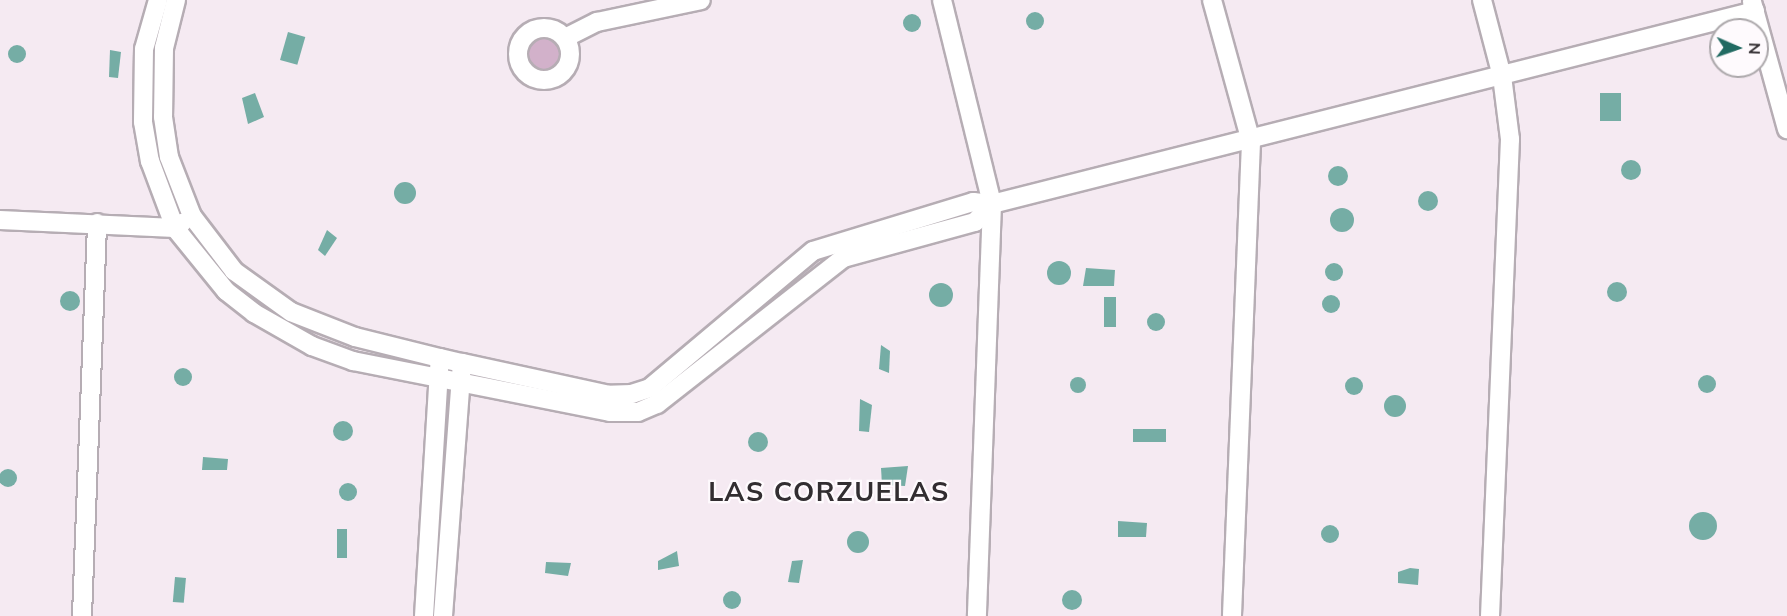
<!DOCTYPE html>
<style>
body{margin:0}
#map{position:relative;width:1787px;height:616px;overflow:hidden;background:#f5eaf2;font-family:Mulish,sans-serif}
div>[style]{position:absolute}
.green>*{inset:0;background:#d2b1ca}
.round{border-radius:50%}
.water>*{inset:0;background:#75ada5;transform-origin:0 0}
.roads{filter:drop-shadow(2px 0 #b6adb4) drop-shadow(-2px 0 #b6adb4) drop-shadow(0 2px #b6adb4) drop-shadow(0 -2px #b6adb4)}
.minor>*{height:18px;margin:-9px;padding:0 9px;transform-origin:9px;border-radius:9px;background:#fff}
.minor>.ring{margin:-9px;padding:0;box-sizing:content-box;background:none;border:18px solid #fff;border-radius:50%}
span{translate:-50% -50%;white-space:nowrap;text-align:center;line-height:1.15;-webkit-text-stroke:4.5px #fefafd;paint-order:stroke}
.district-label{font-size:27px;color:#322e31;font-weight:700;letter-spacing:1.5px}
.north{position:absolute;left:1709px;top:18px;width:60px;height:60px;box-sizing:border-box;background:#fefafd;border:2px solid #aca8ab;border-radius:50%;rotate:92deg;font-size:16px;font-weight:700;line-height:24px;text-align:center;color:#322e31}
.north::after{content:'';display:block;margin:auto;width:21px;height:27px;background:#216a62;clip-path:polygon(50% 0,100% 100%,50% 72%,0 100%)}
</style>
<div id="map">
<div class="green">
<div class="round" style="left:525px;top:37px;width:36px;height:36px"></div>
</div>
<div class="water">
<div class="round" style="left:1026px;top:12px;width:18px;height:18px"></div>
<div class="round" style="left:903px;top:14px;width:18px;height:18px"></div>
<div style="left:288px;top:32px;width:18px;height:29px;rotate:16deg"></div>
<div class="round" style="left:8px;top:45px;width:18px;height:18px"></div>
<div style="clip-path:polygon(110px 50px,121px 52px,118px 78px,109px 77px)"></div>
<div style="clip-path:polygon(255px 93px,264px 117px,248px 124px,242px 98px)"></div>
<div style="left:1621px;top:93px;width:28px;height:21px;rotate:90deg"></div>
<div class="round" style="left:1621px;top:160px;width:20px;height:20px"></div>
<div class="round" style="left:1328px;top:166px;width:20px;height:20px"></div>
<div class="round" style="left:394px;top:182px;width:22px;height:22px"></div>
<div class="round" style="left:1418px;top:191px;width:20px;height:20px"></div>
<div class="round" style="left:1330px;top:208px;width:24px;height:24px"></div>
<div style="clip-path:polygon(327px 230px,337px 238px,325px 256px,318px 250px)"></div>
<div class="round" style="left:1047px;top:261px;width:24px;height:24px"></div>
<div class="round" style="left:1325px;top:263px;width:18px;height:18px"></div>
<div style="clip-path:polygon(1086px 268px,1115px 270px,1114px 286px,1083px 286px)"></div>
<div class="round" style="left:1607px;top:282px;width:20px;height:20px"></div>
<div class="round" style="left:929px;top:283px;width:24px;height:24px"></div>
<div class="round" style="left:60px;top:291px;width:20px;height:20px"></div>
<div class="round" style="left:1322px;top:295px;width:18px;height:18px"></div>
<div style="left:1104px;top:297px;width:12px;height:30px"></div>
<div class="round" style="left:1147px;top:313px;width:18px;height:18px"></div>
<div style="clip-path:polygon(881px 345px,890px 351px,889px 373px,879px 369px)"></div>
<div class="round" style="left:174px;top:368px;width:18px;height:18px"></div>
<div class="round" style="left:1698px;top:375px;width:18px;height:18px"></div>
<div class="round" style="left:1070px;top:377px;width:16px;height:16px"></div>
<div class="round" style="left:1345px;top:377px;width:18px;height:18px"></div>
<div class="round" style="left:1384px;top:395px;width:22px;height:22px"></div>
<div style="clip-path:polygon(860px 399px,872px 405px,869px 432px,859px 431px)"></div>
<div class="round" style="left:333px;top:421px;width:20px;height:20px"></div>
<div style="left:1166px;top:429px;width:13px;height:33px;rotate:90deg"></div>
<div class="round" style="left:748px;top:432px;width:20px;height:20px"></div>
<div style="clip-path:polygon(203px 457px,228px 459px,227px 470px,202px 470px)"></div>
<div style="clip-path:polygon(908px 466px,905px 486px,882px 485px,881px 468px)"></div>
<div class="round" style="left:-1px;top:469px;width:18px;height:18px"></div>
<div class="round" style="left:339px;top:483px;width:18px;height:18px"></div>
<div class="round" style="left:1689px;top:512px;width:28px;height:28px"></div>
<div style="clip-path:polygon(1118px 521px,1147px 523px,1146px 537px,1118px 537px)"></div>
<div class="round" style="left:1321px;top:525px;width:18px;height:18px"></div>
<div style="left:347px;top:529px;width:29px;height:10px;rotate:90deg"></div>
<div class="round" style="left:847px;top:531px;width:22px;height:22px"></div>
<div style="clip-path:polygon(677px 551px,679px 566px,658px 570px,658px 561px)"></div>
<div style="clip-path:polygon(803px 560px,799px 583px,788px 582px,792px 561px)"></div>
<div style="clip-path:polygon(546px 562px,571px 563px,568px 576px,545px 573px)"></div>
<div style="clip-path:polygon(1410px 568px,1419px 569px,1418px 585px,1398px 583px,1398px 572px)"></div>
<div style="left:175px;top:577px;width:11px;height:25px;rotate:5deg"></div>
<div class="round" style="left:1062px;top:590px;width:20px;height:20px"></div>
<div class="round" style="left:723px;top:591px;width:18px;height:18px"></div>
</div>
<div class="roads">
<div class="minor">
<div style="left:158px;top:0;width:51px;rotate:105.9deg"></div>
<div style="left:144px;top:49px;width:73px;rotate:90.8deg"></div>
<div style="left:143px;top:122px;width:40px;rotate:80deg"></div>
<div style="left:150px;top:161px;width:72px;rotate:69.5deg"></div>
<div style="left:175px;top:228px;width:81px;rotate:51deg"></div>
<div style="left:226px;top:291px;width:36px;rotate:38deg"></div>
<div style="left:254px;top:313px;width:67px;rotate:29.6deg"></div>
<div style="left:312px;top:346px;width:44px;rotate:20.1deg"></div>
<div style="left:353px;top:361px;width:262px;rotate:11.2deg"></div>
<div style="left:610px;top:412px;width:28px"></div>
<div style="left:638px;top:412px;width:21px;rotate:-23deg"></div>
<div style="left:657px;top:404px;width:236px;rotate:-38.1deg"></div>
<div style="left:843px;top:258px;width:137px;rotate:-15.3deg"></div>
<div style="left:975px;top:222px;width:25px;rotate:-47deg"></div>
<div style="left:992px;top:204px;width:19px;rotate:-174deg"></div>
<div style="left:973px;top:202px;width:167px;rotate:163deg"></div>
<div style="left:813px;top:251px;width:213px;rotate:140deg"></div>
<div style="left:650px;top:388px;width:19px;rotate:162deg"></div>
<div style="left:632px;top:394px;width:23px;rotate:178deg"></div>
<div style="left:609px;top:395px;width:150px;rotate:-167.7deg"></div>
<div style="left:176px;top:0;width:49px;rotate:104deg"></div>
<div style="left:164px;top:48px;width:69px;rotate:90.8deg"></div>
<div style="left:163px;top:117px;width:40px;rotate:81.5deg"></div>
<div style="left:169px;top:157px;width:63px;rotate:68.7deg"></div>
<div style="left:192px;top:216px;width:69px;rotate:52.6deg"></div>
<div style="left:234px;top:271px;width:70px;rotate:35.7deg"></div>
<div style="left:291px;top:312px;width:69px;rotate:21.3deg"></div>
<div style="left:355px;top:337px;width:88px;rotate:13.9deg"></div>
<div style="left:942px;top:0;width:210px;rotate:76.2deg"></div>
<div style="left:992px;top:204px;width:412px;rotate:92.1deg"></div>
<div style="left:1212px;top:0;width:147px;rotate:74.6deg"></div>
<div style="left:1251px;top:142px;width:474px;rotate:92.3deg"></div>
<div style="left:1482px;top:0;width:79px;rotate:75.3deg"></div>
<div style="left:1502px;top:76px;width:64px;rotate:82.8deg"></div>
<div style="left:1510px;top:139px;width:477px;rotate:92.4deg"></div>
<div style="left:1752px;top:2px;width:132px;rotate:74.6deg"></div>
<div class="ring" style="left:518px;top:28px;width:34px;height:34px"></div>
<div style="left:565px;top:38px;width:36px;rotate:-27deg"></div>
<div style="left:597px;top:22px;width:106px;rotate:-11.9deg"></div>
<div style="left:992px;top:204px;width:787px;rotate:-14.2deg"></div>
<div style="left:0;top:220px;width:175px;rotate:2.6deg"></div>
<div style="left:175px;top:228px;width:9px;rotate:-36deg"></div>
<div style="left:82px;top:616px;width:393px;rotate:-87.8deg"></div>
<div style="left:424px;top:616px;width:258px;rotate:-86.5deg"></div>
<div style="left:440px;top:358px;width:23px;rotate:13deg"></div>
<div style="left:462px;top:363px;width:254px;rotate:94.3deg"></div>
</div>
</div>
<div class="district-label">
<span style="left:829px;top:492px">LAS CORZUELAS</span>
</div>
<div class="north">N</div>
</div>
